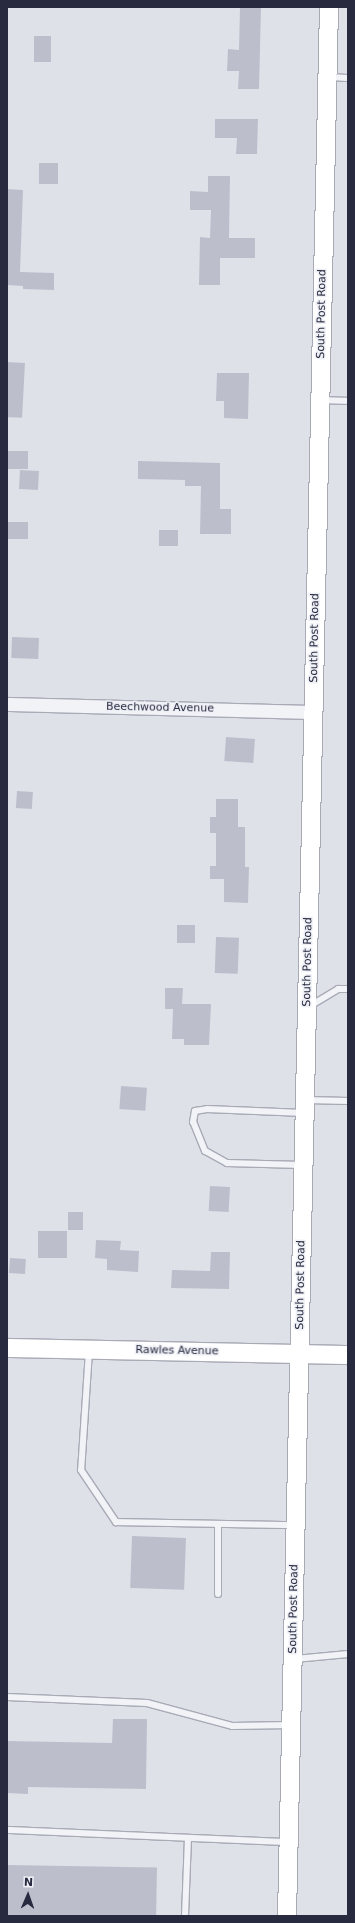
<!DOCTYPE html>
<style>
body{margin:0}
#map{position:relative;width:355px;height:1923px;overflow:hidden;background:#dfe1e9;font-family:"DejaVu Sans",sans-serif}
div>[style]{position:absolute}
.building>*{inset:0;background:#bdbecc;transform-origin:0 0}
.roads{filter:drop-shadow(1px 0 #a8aab6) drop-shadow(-1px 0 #a8aab6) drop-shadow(0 1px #a8aab6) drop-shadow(0 -1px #a8aab6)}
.lane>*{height:6px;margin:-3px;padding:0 3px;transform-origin:3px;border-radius:3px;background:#f2f3f7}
.street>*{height:13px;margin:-6.5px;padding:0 6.5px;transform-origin:6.5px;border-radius:6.5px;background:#f2f3f7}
.secondary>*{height:18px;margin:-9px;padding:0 9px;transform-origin:9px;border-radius:9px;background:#fff}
span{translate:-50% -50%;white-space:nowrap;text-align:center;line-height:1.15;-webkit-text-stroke:3px #eff0f6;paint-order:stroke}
.street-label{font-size:11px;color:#282b40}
.frame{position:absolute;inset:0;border:8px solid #282b40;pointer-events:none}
.north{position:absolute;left:8px;top:1875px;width:40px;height:40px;-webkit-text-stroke:3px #eff0f6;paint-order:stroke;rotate:2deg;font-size:11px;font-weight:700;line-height:16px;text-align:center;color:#282b40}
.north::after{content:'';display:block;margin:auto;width:14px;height:18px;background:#282b40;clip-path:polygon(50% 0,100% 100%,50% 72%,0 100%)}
</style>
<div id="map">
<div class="building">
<div style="clip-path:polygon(240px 7px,261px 7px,259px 89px,238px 89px,239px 71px,227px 71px,228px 49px,239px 50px)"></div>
<div style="left:34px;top:36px;width:17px;height:26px"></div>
<div style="clip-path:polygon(215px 119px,258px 119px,257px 154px,236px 154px,237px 138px,215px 138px)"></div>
<div style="left:39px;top:163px;width:19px;height:21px"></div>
<div style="clip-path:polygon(208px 176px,230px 176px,229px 238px,255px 238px,255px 258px,220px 258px,220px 285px,199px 285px,200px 237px,210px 238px,211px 210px,190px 210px,190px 191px,208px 192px)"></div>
<div style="clip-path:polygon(7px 189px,23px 190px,20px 272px,54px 273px,54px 290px,23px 289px,23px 286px,7px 285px)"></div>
<div style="left:7px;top:362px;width:18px;height:55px;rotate:3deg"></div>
<div style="clip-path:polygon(217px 373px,249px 373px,248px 419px,224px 418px,224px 401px,216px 401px)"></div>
<div style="left:7px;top:451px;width:21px;height:18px"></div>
<div style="clip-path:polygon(138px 461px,220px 463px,220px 509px,231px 509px,231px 534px,200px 534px,201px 486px,185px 486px,185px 480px,138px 479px)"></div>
<div style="left:20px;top:470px;width:19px;height:19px;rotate:3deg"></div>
<div style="left:7px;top:522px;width:21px;height:17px"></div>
<div style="left:159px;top:530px;width:19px;height:16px"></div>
<div style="left:12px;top:637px;width:27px;height:21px;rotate:2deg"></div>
<div style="left:226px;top:737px;width:29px;height:24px;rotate:4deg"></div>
<div style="left:17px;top:791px;width:16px;height:17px;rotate:4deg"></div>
<div style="clip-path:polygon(216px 799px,238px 799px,238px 827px,245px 827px,245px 867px,249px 867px,248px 903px,224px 902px,224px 879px,210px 879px,210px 866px,216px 866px,216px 833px,210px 833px,210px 817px,216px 817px)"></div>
<div style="left:177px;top:925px;width:18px;height:18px"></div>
<div style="left:216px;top:937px;width:23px;height:36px;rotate:2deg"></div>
<div style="clip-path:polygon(165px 988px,183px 988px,182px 1004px,211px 1004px,209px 1045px,184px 1045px,184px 1039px,172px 1039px,173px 1009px,165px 1009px)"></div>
<div style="left:121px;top:1086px;width:26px;height:23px;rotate:4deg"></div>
<div style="left:210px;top:1186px;width:20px;height:25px;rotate:3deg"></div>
<div style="left:68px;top:1212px;width:15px;height:18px"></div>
<div style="left:67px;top:1231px;width:27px;height:29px;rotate:90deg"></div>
<div style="clip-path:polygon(96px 1240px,121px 1241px,120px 1250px,139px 1251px,138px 1272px,107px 1270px,107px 1259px,95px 1258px)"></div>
<div style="clip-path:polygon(211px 1252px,230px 1252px,229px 1289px,171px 1288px,172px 1270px,210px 1271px)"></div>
<div style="left:10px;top:1258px;width:16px;height:15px;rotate:4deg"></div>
<div style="left:132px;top:1536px;width:54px;height:52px;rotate:2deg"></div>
<div style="clip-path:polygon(113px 1719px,147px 1719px,146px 1789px,28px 1787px,28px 1794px,7px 1793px,7px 1741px,112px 1743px)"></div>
<div style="left:7px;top:1865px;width:150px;height:51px;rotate:1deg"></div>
</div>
<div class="roads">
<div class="lane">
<div style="left:329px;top:77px;width:19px;rotate:3deg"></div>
<div style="left:322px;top:400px;width:26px;rotate:2deg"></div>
<div style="left:310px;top:1006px;width:33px;rotate:-31deg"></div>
<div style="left:338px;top:989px;width:10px"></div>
<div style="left:306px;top:1100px;width:42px;rotate:1.4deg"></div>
<div style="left:302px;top:1165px;width:75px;rotate:-178.5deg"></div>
<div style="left:227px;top:1163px;width:25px;rotate:-151deg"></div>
<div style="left:205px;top:1151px;width:31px;rotate:-112deg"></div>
<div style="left:193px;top:1122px;width:11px;rotate:-80deg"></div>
<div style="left:195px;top:1111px;width:12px;rotate:-9deg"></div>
<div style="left:207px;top:1109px;width:97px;rotate:2.4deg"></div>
<div style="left:89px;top:1351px;width:119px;rotate:93.8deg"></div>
<div style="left:81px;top:1470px;width:63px;rotate:56.1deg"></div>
<div style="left:116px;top:1522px;width:179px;rotate:1deg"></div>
<div style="left:218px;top:1594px;width:70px;rotate:-90deg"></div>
<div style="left:295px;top:1659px;width:53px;rotate:-5.4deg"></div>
<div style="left:7px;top:1697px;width:140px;rotate:2.5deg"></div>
<div style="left:147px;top:1703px;width:88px;rotate:15.1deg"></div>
<div style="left:232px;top:1726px;width:58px;rotate:-1deg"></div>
<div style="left:7px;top:1830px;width:280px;rotate:2.5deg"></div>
<div style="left:185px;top:1916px;width:78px;rotate:-87.8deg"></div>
</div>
<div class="street">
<div style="left:7px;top:704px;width:307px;rotate:1.5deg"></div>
</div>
<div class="secondary">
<div style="left:7px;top:1348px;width:341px;rotate:1.2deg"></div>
<div style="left:287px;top:1916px;width:1909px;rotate:-88.74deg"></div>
</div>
</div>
<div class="street-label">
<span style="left:322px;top:314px;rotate:-89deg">South Post Road</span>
<span style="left:315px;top:638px;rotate:-89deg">South Post Road</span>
<span style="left:160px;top:708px;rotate:1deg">Beechwood Avenue</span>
<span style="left:308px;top:962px;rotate:-89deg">South Post Road</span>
<span style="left:301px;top:1285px;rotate:-89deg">South Post Road</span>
<span style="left:177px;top:1351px;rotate:1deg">Rawles Avenue</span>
<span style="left:294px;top:1609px;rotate:-89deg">South Post Road</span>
</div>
<div class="frame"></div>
<div class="north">N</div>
</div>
